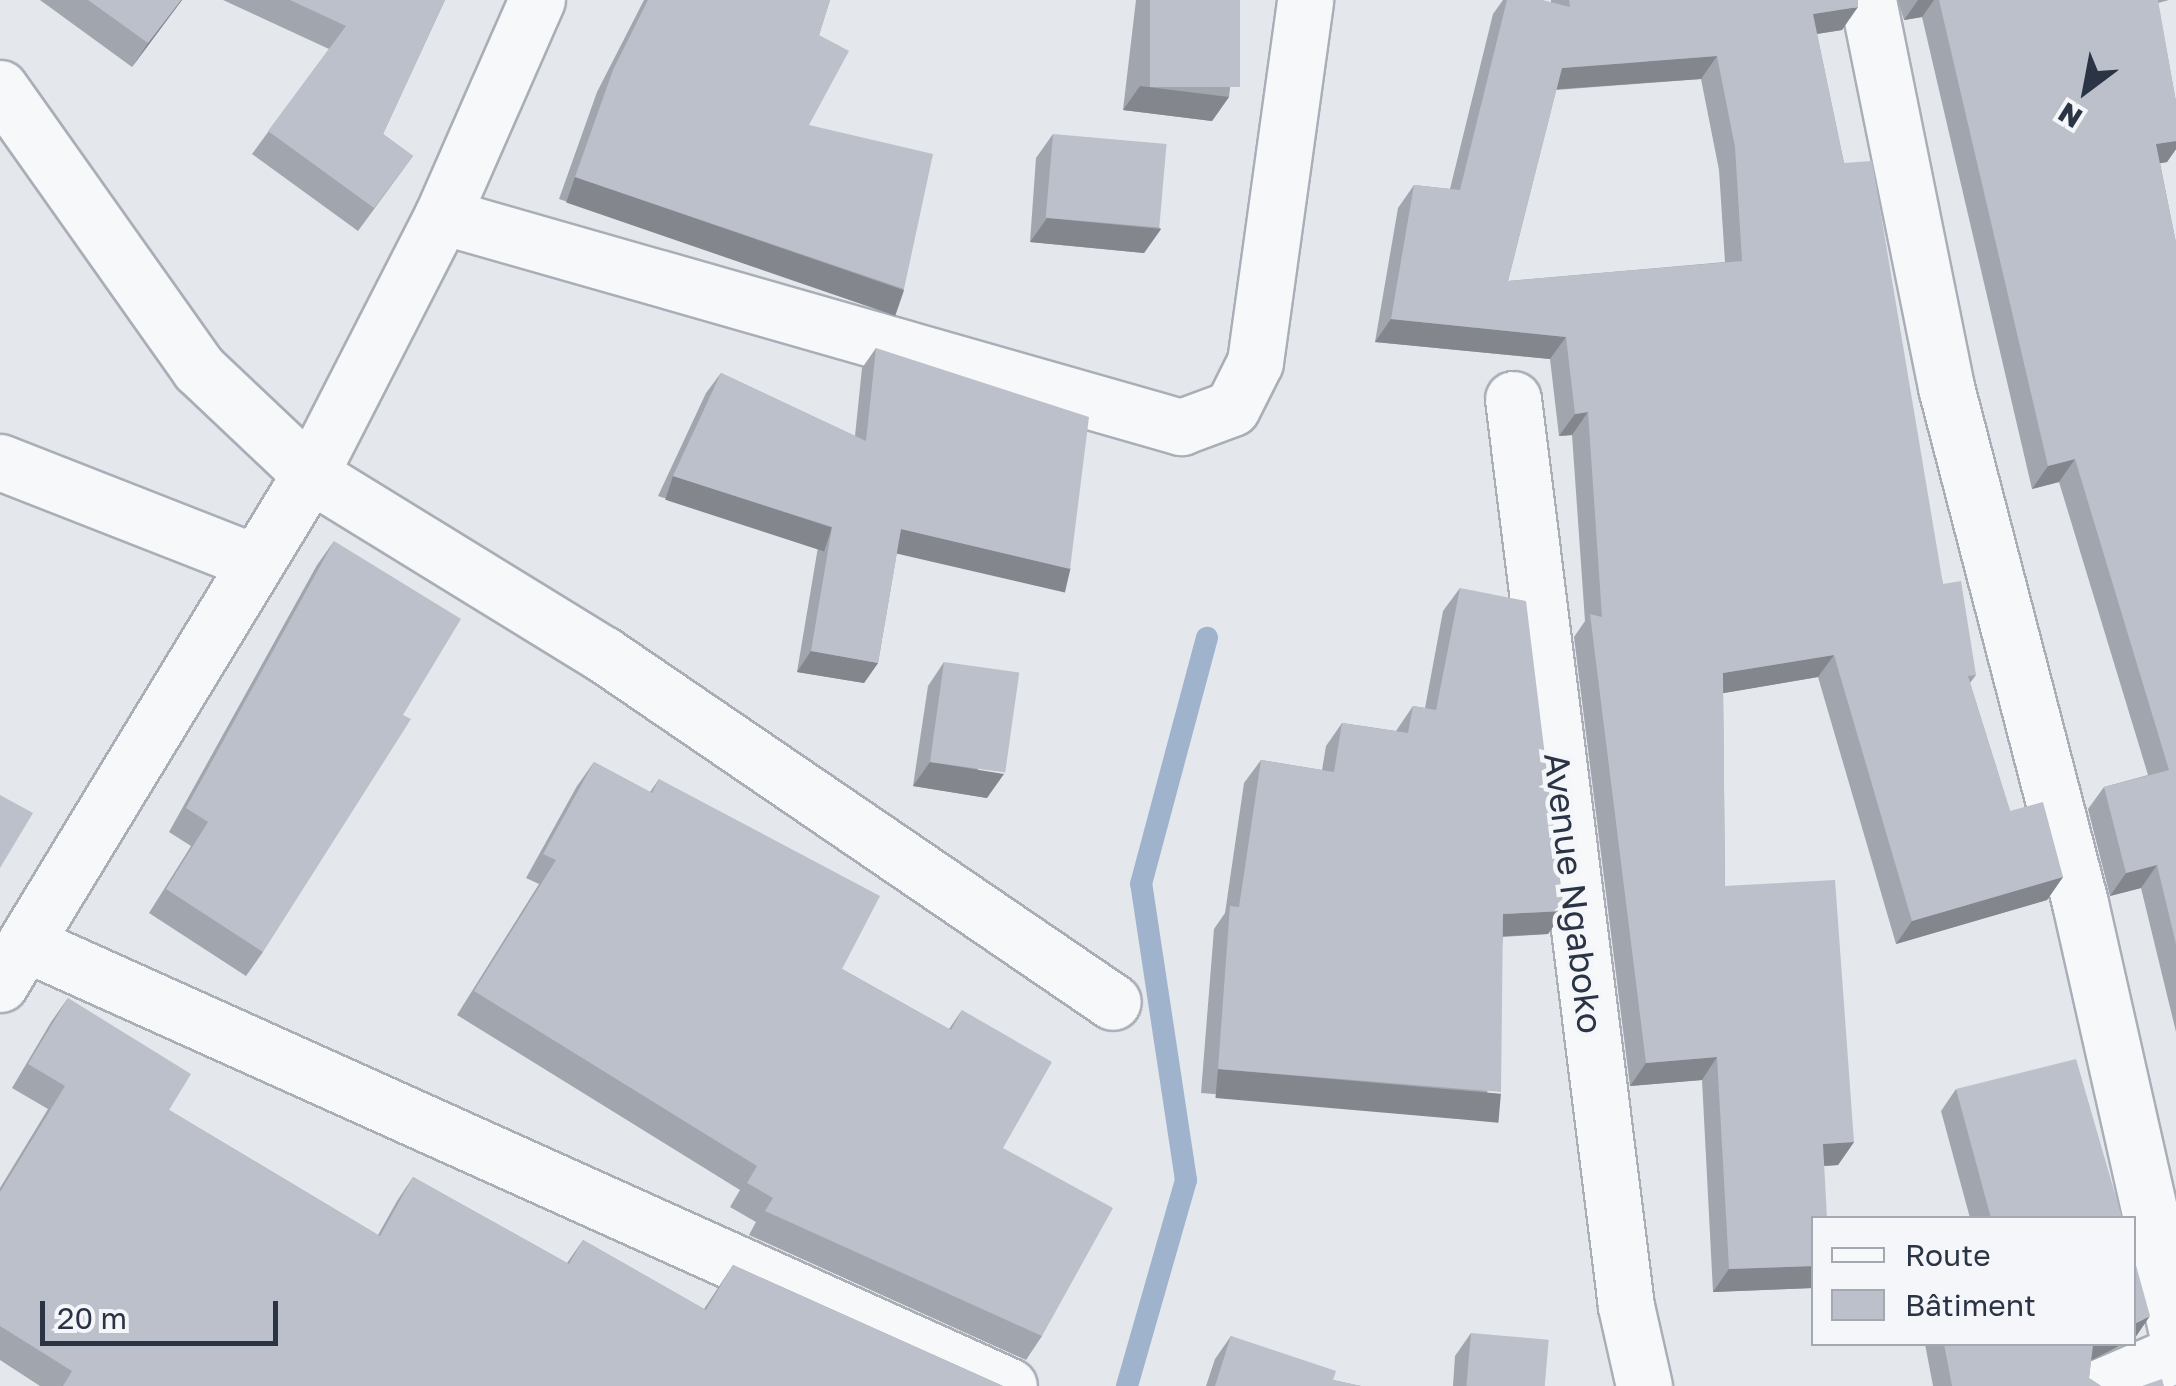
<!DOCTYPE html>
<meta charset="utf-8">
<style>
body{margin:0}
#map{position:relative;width:2176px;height:1386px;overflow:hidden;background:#e4e7ec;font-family:"Golos Text",sans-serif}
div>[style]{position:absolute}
.stream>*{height:22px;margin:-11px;padding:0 11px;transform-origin:11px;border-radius:11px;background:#9fb4cc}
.roads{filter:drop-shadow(2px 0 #a9aeb7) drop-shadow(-2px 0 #a9aeb7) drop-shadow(0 2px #a9aeb7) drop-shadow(0 -2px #a9aeb7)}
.street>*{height:55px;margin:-27.5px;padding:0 27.5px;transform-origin:27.5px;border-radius:27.5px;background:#f7f8fa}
.wall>*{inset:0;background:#a1a5ae}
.shaded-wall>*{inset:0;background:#83868d;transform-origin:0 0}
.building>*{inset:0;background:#bbc0ca;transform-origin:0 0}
span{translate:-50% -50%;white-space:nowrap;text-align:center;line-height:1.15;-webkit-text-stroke:9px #f4f6f9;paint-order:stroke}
.street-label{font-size:35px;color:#2b3445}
.legend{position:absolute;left:1811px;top:1216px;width:325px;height:130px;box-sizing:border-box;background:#f4f6f9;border:2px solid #a4a8b1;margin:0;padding:12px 18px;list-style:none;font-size:30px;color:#2b3445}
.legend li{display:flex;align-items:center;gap:20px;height:50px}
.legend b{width:50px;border:2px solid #a4a8b1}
.north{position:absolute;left:2036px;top:40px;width:100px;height:100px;-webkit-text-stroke:8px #f4f6f9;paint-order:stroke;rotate:212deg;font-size:28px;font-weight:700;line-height:40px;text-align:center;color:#2b3445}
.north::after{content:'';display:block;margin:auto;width:35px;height:45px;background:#2b3445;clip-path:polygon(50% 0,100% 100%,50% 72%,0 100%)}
.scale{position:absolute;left:40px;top:1301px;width:238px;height:45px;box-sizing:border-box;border:5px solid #2b3445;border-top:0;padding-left:12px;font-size:30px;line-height:35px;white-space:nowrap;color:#2b3445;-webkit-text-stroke:8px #f4f6f9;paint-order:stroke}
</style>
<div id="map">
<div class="stream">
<div style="left:1127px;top:1386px;width:214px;rotate:-74deg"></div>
<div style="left:1186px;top:1180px;width:299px;rotate:-98.6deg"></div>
<div style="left:1141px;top:884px;width:255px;rotate:-75deg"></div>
</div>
<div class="roads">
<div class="street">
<div style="left:1868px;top:0;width:395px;rotate:78.6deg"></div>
<div style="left:1946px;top:387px;width:533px;rotate:75.44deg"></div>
<div style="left:2080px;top:903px;width:437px;rotate:77.3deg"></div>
<div style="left:0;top:88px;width:344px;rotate:54.7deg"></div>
<div style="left:199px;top:369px;width:153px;rotate:43.4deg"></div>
<div style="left:310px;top:474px;width:344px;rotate:31.6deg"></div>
<div style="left:603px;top:654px;width:617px;rotate:34.31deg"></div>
<div style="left:442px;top:216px;width:769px;rotate:15.94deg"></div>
<div style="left:1181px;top:427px;width:54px;rotate:-20.4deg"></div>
<div style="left:1232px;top:408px;width:51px;rotate:-63.4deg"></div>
<div style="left:1255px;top:362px;width:365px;rotate:-82.1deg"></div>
<div style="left:1513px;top:399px;width:914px;rotate:82.9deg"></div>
<div style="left:1626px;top:1306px;width:82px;rotate:77.3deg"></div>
<div style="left:0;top:462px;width:274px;rotate:21.4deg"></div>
<div style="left:25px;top:943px;width:1079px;rotate:24.24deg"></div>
<div style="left:0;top:984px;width:597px;rotate:-58.71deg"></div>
<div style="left:310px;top:474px;width:290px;rotate:-62.9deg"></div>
<div style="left:442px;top:216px;width:236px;rotate:-66.3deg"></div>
<div style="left:2102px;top:1386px;width:81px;rotate:-23.4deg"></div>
</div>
</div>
<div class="wall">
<div style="clip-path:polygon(40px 0,182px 0,132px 67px)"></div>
<div style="clip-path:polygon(223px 0,445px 0,383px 134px,413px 156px,358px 231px,252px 154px,329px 49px)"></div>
<div style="clip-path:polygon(644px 0,830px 0,819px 35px,809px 125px,904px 289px,889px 311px,559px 199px,597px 92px)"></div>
<div style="clip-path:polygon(1136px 0,1240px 0,1229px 97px,1212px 121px,1123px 110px)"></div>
<div style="clip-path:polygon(evenodd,1503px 0,1542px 0,1551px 3px,1551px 0,1858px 0,1842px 30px,1817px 34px,1844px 163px,1943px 584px,1976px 675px,1970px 683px,2010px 811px,2063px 877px,2047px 900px,1896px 944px,1818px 677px,1723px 693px,1725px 886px,1854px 1142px,1838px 1165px,1824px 1166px,1813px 1288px,1713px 1292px,1702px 1080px,1630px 1086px,1574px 637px,1585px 621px,1572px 435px,1559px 436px,1550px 359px,1375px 342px,1398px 208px,1414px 185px,1450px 189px,1493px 14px,1503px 0,1701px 79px,1719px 170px,1725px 262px,1508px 281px,1556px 90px,1701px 79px)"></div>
<div style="clip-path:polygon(1898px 0,2169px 0,2158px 3px,2176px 102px,2176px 149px,2167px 162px,2160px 163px,2176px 243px,2176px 1032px,2141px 888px,2110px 896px,2088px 809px,2104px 787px,2148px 775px,2059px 482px,2032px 489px,1922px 17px,1904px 20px)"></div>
<div style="clip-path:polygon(1053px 134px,1161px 229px,1144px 253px,1030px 242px,1036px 158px)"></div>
<div style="clip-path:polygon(876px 348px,1070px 569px,1056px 590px,897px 552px,878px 663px,864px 683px,797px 672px,818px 547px,658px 496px,706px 393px,721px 373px,855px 436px,862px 368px)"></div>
<div style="clip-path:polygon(334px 541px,263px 952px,246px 976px,149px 913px,191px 846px,169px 832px,317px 565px)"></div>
<div style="clip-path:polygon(1460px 588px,1564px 911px,1548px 934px,1503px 937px,1485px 1115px,1201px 1093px,1214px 929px,1225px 913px,1244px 783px,1261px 760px,1322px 770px,1326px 746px,1342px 723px,1396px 731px,1413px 706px,1425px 708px,1443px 611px)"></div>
<div style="clip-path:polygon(944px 662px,987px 798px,913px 786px,928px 686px)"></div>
<div style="clip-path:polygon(594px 762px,650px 792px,659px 779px,842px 969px,949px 1029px,962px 1010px,1003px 1148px,1042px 1336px,1026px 1360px,749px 1235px,756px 1222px,730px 1207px,740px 1190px,457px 1015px,539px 884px,526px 878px,577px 786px)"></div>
<div style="clip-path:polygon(68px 998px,169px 1110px,378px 1235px,397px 1201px,413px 1177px,567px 1263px,583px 1240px,704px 1309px,733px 1265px,1003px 1386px,40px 1386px,0 1360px,0 1188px,48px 1109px,12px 1088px,51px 1022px)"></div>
<div style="clip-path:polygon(1956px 1089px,2122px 1218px,1970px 1218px,1941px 1111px)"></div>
<div style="clip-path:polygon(1471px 1333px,1545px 1386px,1453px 1386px,1455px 1356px)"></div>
<div style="clip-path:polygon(1231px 1336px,1333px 1380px,1361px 1386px,1206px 1386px,1215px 1359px)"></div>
<div style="clip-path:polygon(1925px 1344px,2123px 1344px,2091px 1360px,2089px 1378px,2101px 1386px,1933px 1386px)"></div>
</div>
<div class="shaded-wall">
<div style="clip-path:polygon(181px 0,182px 0,132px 67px,148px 43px)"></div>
<div style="clip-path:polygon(1918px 0,1934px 0,1922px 17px,1904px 20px)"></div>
<div style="clip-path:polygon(1858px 7px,1842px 30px,1797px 37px,1813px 14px)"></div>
<div style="clip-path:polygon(1717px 56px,1701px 79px,1546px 90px,1562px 68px)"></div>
<div style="clip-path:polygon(1140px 86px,1229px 97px,1212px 121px,1123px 110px)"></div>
<div style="clip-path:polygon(2176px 141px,2176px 149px,2167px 162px,2140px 167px,2156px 144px)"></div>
<div style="left:575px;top:177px;width:348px;height:27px;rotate:19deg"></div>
<div style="clip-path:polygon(1047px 218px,1161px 229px,1144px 253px,1030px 242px)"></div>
<div style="clip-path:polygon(1391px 319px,1566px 337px,1550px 359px,1375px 342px)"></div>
<div style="clip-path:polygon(1588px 412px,1572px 435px,1559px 436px,1575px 414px)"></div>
<div style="clip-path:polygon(2075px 459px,2059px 482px,2032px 489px,2048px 466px)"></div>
<div style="left:673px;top:476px;width:167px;height:25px;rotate:18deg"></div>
<div style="left:901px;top:529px;width:174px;height:25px;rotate:13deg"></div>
<div style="clip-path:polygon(811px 651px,878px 663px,864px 683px,797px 672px)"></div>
<div style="clip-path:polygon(1834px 655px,1818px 677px,1707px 696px,1723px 673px)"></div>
<div style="clip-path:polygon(930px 762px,1004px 774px,987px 798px,913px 786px)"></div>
<div style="clip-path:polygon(2157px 865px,2141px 888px,2110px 896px,2126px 873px)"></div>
<div style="clip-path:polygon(2063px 877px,2047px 900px,1896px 944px,1912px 921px)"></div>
<div style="clip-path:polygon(1564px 911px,1548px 934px,1487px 937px,1503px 914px)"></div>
<div style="clip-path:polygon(1717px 1057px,1702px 1080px,1630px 1086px,1646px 1063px)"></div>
<div style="left:1218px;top:1069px;width:284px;height:29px;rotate:5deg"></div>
<div style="clip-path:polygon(1854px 1142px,1838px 1165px,1807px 1167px,1823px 1144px)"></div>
<div style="clip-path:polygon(1814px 1266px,1813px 1288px,1713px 1292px,1729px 1269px)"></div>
<div style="clip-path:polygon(2150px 1316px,2135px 1338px,2134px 1338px,2134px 1324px)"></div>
<div style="clip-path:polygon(2096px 1344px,2123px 1344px,2078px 1367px,2093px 1345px)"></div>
</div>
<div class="building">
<div style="clip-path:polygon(88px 0,181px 0,148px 43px)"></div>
<div style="clip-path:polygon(290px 0,445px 0,383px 134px,413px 156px,374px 208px,268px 131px,346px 26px)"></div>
<div style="clip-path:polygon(648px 0,830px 0,819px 35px,849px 51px,809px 125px,933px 154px,904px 289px,575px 177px,613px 70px)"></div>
<div style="left:1150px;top:0;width:90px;height:87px"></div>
<div style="clip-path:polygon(evenodd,1507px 0,1542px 0,1570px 7px,1569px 0,1858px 0,1858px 7px,1813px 14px,1844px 163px,1872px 161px,1943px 584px,1961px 581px,1976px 675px,1968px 676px,2010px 811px,2043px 802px,2063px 877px,1912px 921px,1834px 655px,1723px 673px,1725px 886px,1835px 880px,1854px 1142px,1823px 1144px,1827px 1218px,1814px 1218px,1814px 1266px,1729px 1269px,1717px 1057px,1646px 1063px,1590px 614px,1602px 617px,1588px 412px,1575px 414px,1566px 337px,1391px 319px,1414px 185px,1460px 190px,1507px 0,1717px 56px,1735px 147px,1742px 261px,1508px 281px,1562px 68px,1717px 56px)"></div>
<div style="clip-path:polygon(1939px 0,2158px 0,2176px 102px,2176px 141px,2156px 144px,2176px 243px,2176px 944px,2157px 865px,2126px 873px,2104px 787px,2169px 770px,2075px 459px,2048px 466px)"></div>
<div style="left:1053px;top:134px;width:114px;height:84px;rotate:5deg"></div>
<div style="clip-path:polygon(876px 348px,1089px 417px,1070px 569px,901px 529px,878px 663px,811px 651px,832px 527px,673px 476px,721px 373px,866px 441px)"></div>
<div style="clip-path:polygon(334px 541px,461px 619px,403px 715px,411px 719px,263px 952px,166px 889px,208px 822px,186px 808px)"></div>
<div style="clip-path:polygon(1460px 588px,1526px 601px,1564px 911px,1503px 914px,1501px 1092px,1218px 1069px,1230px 906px,1239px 907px,1261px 760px,1334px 772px,1342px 723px,1408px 733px,1413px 706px,1436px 710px)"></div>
<div style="left:944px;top:662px;width:76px;height:101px;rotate:8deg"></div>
<div style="clip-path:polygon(594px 762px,652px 793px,659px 779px,880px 896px,842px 969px,951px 1030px,962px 1010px,1052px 1062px,1003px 1148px,1113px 1208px,1042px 1336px,765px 1211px,773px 1198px,747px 1183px,757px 1166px,474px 991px,556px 860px,543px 854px)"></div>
<div style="clip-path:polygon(0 795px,33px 813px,0 868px)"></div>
<div style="clip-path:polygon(68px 998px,191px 1074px,169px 1110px,380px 1236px,413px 1177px,569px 1264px,583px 1240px,706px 1310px,733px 1265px,1003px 1386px,63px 1386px,72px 1371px,0 1326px,0 1192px,65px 1086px,28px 1064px)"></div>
<div style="clip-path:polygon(2076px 1059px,2122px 1218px,1991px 1218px,1956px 1089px)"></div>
<div style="clip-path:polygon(2134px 1258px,2150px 1316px,2134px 1324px)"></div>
<div style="left:1471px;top:1333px;width:78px;height:53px;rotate:5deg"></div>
<div style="clip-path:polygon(1231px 1336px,1336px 1371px,1333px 1380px,1361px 1386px,1215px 1386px)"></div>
<div style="clip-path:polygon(1944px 1344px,2096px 1344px,2093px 1345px,2089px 1378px,2101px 1386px,1952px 1386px)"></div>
<div style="clip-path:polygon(2162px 1379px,2164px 1386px,2142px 1386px)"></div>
</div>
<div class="street-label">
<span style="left:1574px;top:893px;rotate:83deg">Avenue Ngaboko</span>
</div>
<ul class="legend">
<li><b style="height:12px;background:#f7f8fa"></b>Route</li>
<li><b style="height:28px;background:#bbc0ca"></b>Bâtiment</li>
</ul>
<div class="north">N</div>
<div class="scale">20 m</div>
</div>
